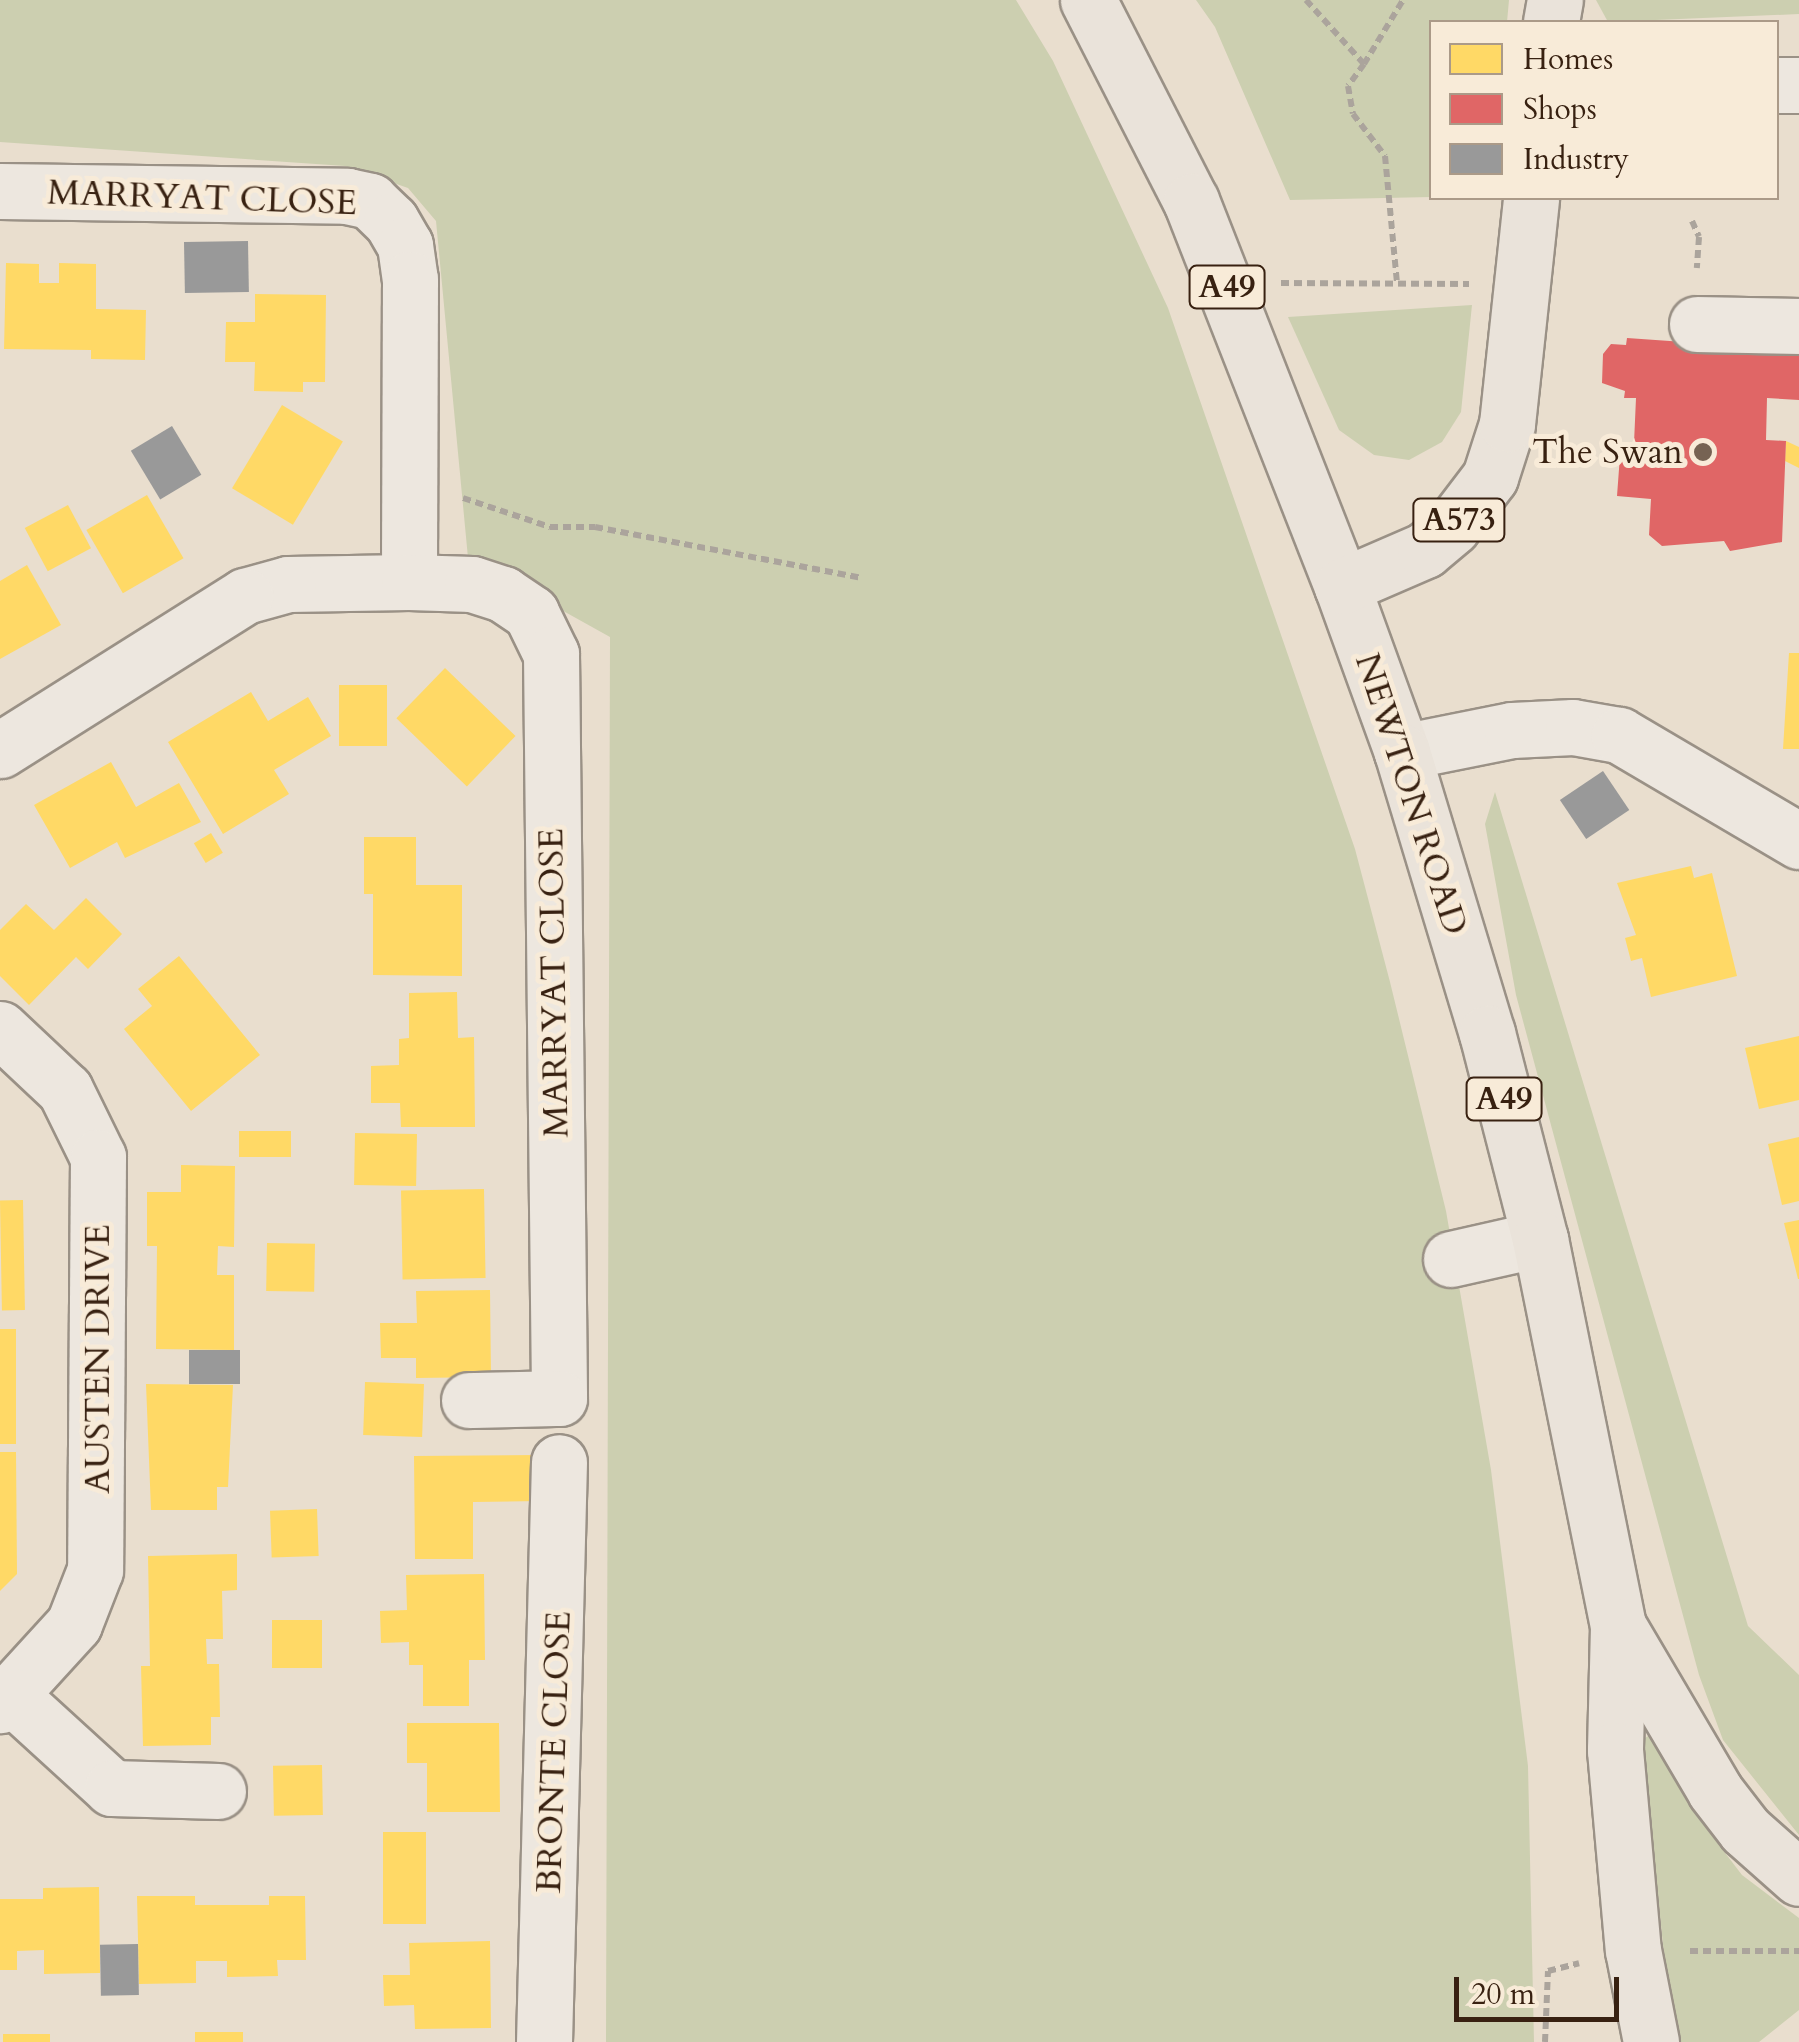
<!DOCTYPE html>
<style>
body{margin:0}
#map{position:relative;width:1799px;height:2042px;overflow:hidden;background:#e9dece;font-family:Cardo,serif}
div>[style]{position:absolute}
.green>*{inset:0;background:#cccfb0}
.homes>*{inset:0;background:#ffd966;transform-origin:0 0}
.shops>*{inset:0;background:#e06666}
.industry>*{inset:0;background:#999;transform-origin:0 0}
.path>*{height:6px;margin-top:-3px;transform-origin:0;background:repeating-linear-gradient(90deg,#aba49c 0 8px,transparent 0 13px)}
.roads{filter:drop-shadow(2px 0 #9a9186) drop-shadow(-2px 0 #9a9186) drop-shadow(0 2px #9a9186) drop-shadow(0 -2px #9a9186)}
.minor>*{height:55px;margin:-27.5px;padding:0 27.5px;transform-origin:27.5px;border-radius:27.5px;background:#ede7df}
.major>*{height:55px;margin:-27.5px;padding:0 27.5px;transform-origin:27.5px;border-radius:27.5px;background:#eae3da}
.dots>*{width:28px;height:28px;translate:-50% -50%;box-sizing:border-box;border:5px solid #f8ebd8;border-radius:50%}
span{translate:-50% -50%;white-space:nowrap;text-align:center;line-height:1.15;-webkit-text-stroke:10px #f8ebd8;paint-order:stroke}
.shield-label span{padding:2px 8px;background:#f8ebd8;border:2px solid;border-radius:8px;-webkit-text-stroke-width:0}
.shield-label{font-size:32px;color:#382111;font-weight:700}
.street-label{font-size:35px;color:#382111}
.poi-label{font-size:35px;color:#382111}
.right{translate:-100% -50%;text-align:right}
.legend{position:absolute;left:1429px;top:20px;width:350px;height:180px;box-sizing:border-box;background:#f8ebd8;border:2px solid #ab9a88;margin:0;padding:12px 18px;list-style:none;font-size:30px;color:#382111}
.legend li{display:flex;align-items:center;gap:20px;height:50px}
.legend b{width:50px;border:2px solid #ab9a88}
.scale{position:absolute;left:1454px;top:1977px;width:165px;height:45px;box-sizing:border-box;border:5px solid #382111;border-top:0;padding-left:12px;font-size:30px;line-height:35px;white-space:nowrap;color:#382111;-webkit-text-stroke:8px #f8ebd8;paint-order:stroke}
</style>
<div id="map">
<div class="green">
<div style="clip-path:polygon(0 0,1016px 0,1053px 61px,1168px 308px,1355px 849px,1390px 982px,1446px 1211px,1491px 1470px,1528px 1766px,1534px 2042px,606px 2042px,610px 637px,468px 558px,436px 221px,408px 188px,345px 166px,0 142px)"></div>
<div style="clip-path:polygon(1196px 0,1509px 0,1507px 22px,1432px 22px,1431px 197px,1290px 200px,1215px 27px)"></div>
<div style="clip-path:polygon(1596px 0,1799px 0,1799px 14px,1608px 22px)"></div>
<div style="clip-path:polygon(1472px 305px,1461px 412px,1442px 442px,1409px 460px,1374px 455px,1339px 430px,1288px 317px)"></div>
<div style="clip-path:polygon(1495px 792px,1748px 1626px,1799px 1675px,1799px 1835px,1723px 1740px,1699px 1675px,1516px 995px,1485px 824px)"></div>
<div style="clip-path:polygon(1651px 1734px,1690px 1807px,1742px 1875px,1799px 1918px,1799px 2010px,1759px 2042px,1673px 2042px,1642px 1740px)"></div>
</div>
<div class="homes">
<div style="clip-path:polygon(6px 263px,39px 264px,39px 283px,59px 283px,59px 263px,96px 264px,96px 309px,146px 310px,145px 360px,91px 359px,91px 350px,4px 349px)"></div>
<div style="clip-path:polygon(255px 294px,326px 295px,325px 382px,303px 382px,303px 392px,254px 391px,255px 362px,225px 362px,226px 322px,255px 322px)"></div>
<div style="left:282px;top:405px;width:71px;height:97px;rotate:31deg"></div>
<div style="clip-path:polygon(1786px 441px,1799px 447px,1799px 468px,1785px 461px)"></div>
<div style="left:147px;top:495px;width:73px;height:70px;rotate:60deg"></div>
<div style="left:68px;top:505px;width:49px;height:49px;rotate:62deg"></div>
<div style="clip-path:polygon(27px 565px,61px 625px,0 659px,0 581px)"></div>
<div style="clip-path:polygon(1789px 653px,1799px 653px,1799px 749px,1783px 749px)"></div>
<div style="left:445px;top:668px;width:98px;height:70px;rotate:44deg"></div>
<div style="left:339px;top:685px;width:48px;height:61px"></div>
<div style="clip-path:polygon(251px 692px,268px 721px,308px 697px,331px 736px,274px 770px,289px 794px,223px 834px,168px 742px)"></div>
<div style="clip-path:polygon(111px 762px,136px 807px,179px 783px,201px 822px,125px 858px,117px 842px,70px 868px,34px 805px)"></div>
<div style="left:211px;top:833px;width:23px;height:20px;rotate:59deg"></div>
<div style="clip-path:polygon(364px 837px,416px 837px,416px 885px,462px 885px,462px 976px,373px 975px,373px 894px,364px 894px)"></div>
<div style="clip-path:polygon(1691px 866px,1694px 878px,1712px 873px,1737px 976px,1651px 997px,1642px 958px,1631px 961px,1625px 938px,1636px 935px,1617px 883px)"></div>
<div style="clip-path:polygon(86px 898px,122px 934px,88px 969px,76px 957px,29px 1005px,0 976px,0 930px,26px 904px,54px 930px)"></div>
<div style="clip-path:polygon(179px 956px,260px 1055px,191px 1111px,124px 1029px,152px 1006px,138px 989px)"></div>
<div style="clip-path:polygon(457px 992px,458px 1038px,474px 1037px,475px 1127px,401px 1127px,400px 1103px,371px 1103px,371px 1066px,399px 1065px,399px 1039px,409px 1038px,409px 993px)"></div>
<div style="clip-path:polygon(1799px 1036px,1799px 1100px,1759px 1109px,1745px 1048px)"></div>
<div style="left:291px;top:1131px;width:26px;height:52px;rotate:90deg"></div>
<div style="left:355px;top:1133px;width:62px;height:52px;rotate:1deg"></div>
<div style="clip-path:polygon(1799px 1137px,1799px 1201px,1782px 1205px,1768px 1144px)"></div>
<div style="clip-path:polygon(181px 1165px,235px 1166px,234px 1247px,218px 1246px,217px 1275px,234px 1275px,234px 1350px,156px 1349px,157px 1246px,147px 1246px,147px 1192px,181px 1192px)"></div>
<div style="left:484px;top:1189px;width:89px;height:83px;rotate:89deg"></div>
<div style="left:23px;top:1200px;width:110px;height:23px;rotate:89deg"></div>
<div style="clip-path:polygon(1799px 1220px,1799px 1279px,1798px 1279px,1784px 1223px)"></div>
<div style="left:267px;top:1243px;width:48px;height:48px;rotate:1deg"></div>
<div style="clip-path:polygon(490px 1290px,491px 1377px,416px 1378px,416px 1358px,381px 1358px,380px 1323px,417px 1323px,416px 1291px)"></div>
<div style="left:0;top:1329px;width:16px;height:115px"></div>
<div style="left:365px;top:1382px;width:59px;height:53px;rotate:2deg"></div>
<div style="clip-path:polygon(146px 1384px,233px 1385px,228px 1487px,217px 1487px,217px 1510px,151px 1510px)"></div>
<div style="clip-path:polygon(0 1452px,16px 1452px,17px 1574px,0 1591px)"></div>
<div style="clip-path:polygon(539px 1455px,540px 1501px,473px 1502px,473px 1559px,415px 1559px,414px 1456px)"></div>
<div style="left:317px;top:1509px;width:47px;height:47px;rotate:88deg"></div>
<div style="clip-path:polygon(237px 1554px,237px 1590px,222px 1591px,223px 1639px,206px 1639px,207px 1664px,219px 1664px,220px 1717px,211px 1717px,211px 1745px,143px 1746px,141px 1666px,150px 1666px,148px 1556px)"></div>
<div style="clip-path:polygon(484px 1574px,485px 1660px,469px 1660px,469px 1706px,423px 1706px,423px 1665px,409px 1665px,409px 1642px,381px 1643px,380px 1611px,407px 1610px,406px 1575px)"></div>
<div style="left:322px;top:1620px;width:48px;height:50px;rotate:90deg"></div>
<div style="clip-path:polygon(407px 1723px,499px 1723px,500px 1812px,427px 1812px,427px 1763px,407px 1763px)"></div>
<div style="left:322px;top:1765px;width:50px;height:49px;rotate:89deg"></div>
<div style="left:383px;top:1832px;width:43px;height:92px"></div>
<div style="clip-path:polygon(99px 1887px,100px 1973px,44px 1974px,44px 1950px,17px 1951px,17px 1970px,0 1970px,0 1899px,43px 1899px,43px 1888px)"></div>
<div style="clip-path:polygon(137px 1896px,195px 1896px,195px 1905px,269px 1905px,269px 1896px,305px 1896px,306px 1960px,277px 1960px,278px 1976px,227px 1977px,227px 1961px,196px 1961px,196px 1983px,139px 1984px)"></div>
<div style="clip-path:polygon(490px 1941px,491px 2028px,415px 2029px,414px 2005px,384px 2006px,383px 1975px,410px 1975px,409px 1943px)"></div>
<div style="left:195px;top:2032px;width:48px;height:10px"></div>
<div style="left:3px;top:2034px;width:47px;height:8px"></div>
</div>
<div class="shops">
<div style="clip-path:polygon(1627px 338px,1799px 350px,1799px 400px,1767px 398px,1766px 440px,1786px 441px,1782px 542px,1730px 551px,1724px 541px,1662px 546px,1649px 535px,1651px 499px,1617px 496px,1621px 442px,1634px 443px,1636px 398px,1624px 398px,1625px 391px,1602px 383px,1603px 354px,1611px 344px,1626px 345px)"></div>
</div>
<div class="industry">
<div style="left:248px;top:241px;width:51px;height:64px;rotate:89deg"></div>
<div style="left:172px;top:426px;width:57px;height:48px;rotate:59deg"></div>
<div style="left:1603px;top:771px;width:47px;height:52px;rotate:56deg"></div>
<div style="left:189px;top:1350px;width:51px;height:34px"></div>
<div style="left:138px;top:1944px;width:51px;height:38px;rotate:89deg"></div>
</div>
<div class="path">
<div style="left:1306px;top:0;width:86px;rotate:47.8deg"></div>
<div style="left:1364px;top:64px;width:75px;rotate:-58.6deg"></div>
<div style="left:1364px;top:64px;width:27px;rotate:126deg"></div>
<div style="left:1348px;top:86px;width:28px;rotate:80deg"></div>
<div style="left:1353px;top:114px;width:53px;rotate:52.7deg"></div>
<div style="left:1385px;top:156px;width:128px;rotate:84.6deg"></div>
<div style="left:1692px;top:221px;width:17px;rotate:66deg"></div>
<div style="left:1699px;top:237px;width:31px;rotate:94deg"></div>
<div style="left:1281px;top:283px;width:188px;rotate:0.3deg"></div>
<div style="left:463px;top:498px;width:92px;rotate:18.4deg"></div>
<div style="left:550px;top:527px;width:45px"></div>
<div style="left:595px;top:527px;width:272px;rotate:10.8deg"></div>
<div style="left:1690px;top:1951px;width:109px"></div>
<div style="left:1545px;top:2042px;width:71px;rotate:-87.6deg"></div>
<div style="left:1548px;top:1971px;width:32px;rotate:-14deg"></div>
</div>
<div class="roads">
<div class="minor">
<div style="left:1776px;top:85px;width:23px"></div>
<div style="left:0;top:191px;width:347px;rotate:0.8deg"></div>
<div style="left:347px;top:196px;width:24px;rotate:12deg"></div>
<div style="left:370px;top:201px;width:29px;rotate:44deg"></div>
<div style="left:391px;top:221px;width:28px;rotate:60deg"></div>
<div style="left:405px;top:245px;width:34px;rotate:82deg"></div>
<div style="left:410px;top:279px;width:303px;rotate:90.2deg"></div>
<div style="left:409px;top:582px;width:121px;rotate:179.1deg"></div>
<div style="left:288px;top:584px;width:45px;rotate:164.4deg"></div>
<div style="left:245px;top:596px;width:289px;rotate:147.8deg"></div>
<div style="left:1697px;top:324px;width:102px;rotate:1.1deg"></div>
<div style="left:409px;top:582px;width:63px;rotate:1.8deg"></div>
<div style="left:472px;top:584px;width:33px;rotate:18deg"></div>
<div style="left:503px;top:594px;width:34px;rotate:34deg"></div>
<div style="left:531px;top:613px;width:46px;rotate:64deg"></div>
<div style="left:551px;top:654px;width:744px;rotate:89.38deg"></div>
<div style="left:559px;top:1398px;width:90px;rotate:178.7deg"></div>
<div style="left:1402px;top:752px;width:112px;rotate:-11.3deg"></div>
<div style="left:1512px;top:730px;width:61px;rotate:-2.8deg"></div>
<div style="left:1573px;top:727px;width:47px;rotate:9.9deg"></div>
<div style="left:1619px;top:735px;width:209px;rotate:30.5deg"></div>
<div style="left:0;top:1029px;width:89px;rotate:43.2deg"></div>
<div style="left:65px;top:1090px;width:75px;rotate:63.8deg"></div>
<div style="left:98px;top:1157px;width:413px;rotate:90.4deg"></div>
<div style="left:95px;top:1570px;width:58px;rotate:111.3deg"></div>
<div style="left:74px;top:1624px;width:110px;rotate:132.4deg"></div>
<div style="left:1451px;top:1259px;width:91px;rotate:-12.7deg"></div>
<div style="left:10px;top:1695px;width:138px;rotate:42.4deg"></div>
<div style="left:112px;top:1788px;width:106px;rotate:1.6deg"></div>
<div style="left:544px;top:2042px;width:580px;rotate:-88.52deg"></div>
</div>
<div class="major">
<div style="left:1088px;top:0;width:226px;rotate:62.9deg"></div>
<div style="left:1191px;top:201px;width:414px;rotate:68.6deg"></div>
<div style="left:1342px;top:586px;width:177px;rotate:70.1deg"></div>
<div style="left:1402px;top:752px;width:294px;rotate:73.2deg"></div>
<div style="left:1487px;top:1033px;width:213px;rotate:75.6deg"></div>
<div style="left:1540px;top:1239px;width:395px;rotate:78.6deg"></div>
<div style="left:1618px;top:1626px;width:124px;rotate:91.4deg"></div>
<div style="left:1615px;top:1750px;width:201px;rotate:84.9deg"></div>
<div style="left:1633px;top:1950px;width:94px;rotate:78.9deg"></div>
<div style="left:1551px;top:22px;width:22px;rotate:-80deg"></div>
<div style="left:1342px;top:586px;width:90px;rotate:-23.4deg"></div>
<div style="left:1425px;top:550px;width:35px;rotate:-40deg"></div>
<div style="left:1452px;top:527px;width:63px;rotate:-52.8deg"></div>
<div style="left:1490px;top:477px;width:56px;rotate:-72.2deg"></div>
<div style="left:1507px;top:424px;width:227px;rotate:-83.9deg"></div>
<div style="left:1618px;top:1626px;width:191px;rotate:59.5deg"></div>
<div style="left:1715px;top:1791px;width:49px;rotate:52.4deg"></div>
<div style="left:1745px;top:1830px;width:72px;rotate:41.6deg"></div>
</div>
</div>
<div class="dots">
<div style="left:1703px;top:452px;background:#766353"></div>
</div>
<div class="shield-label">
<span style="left:1227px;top:287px">A49</span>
<span style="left:1459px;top:520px">A573</span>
<span style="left:1504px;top:1099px">A49</span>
</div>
<div class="street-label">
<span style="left:202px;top:198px;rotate:2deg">MARRYAT CLOSE</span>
<span style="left:1411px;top:794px;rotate:72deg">NEWTON ROAD</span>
<span style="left:554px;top:983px;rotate:-91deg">MARRYAT CLOSE</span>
<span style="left:98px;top:1359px;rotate:-90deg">AUSTEN DRIVE</span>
<span style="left:554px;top:1752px;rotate:-88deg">BRONTE CLOSE</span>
</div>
<div class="poi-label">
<span class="right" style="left:1683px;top:452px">The Swan</span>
</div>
<ul class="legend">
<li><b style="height:28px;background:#ffd966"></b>Homes</li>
<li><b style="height:28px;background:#e06666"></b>Shops</li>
<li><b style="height:28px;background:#999"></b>Industry</li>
</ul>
<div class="scale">20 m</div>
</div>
